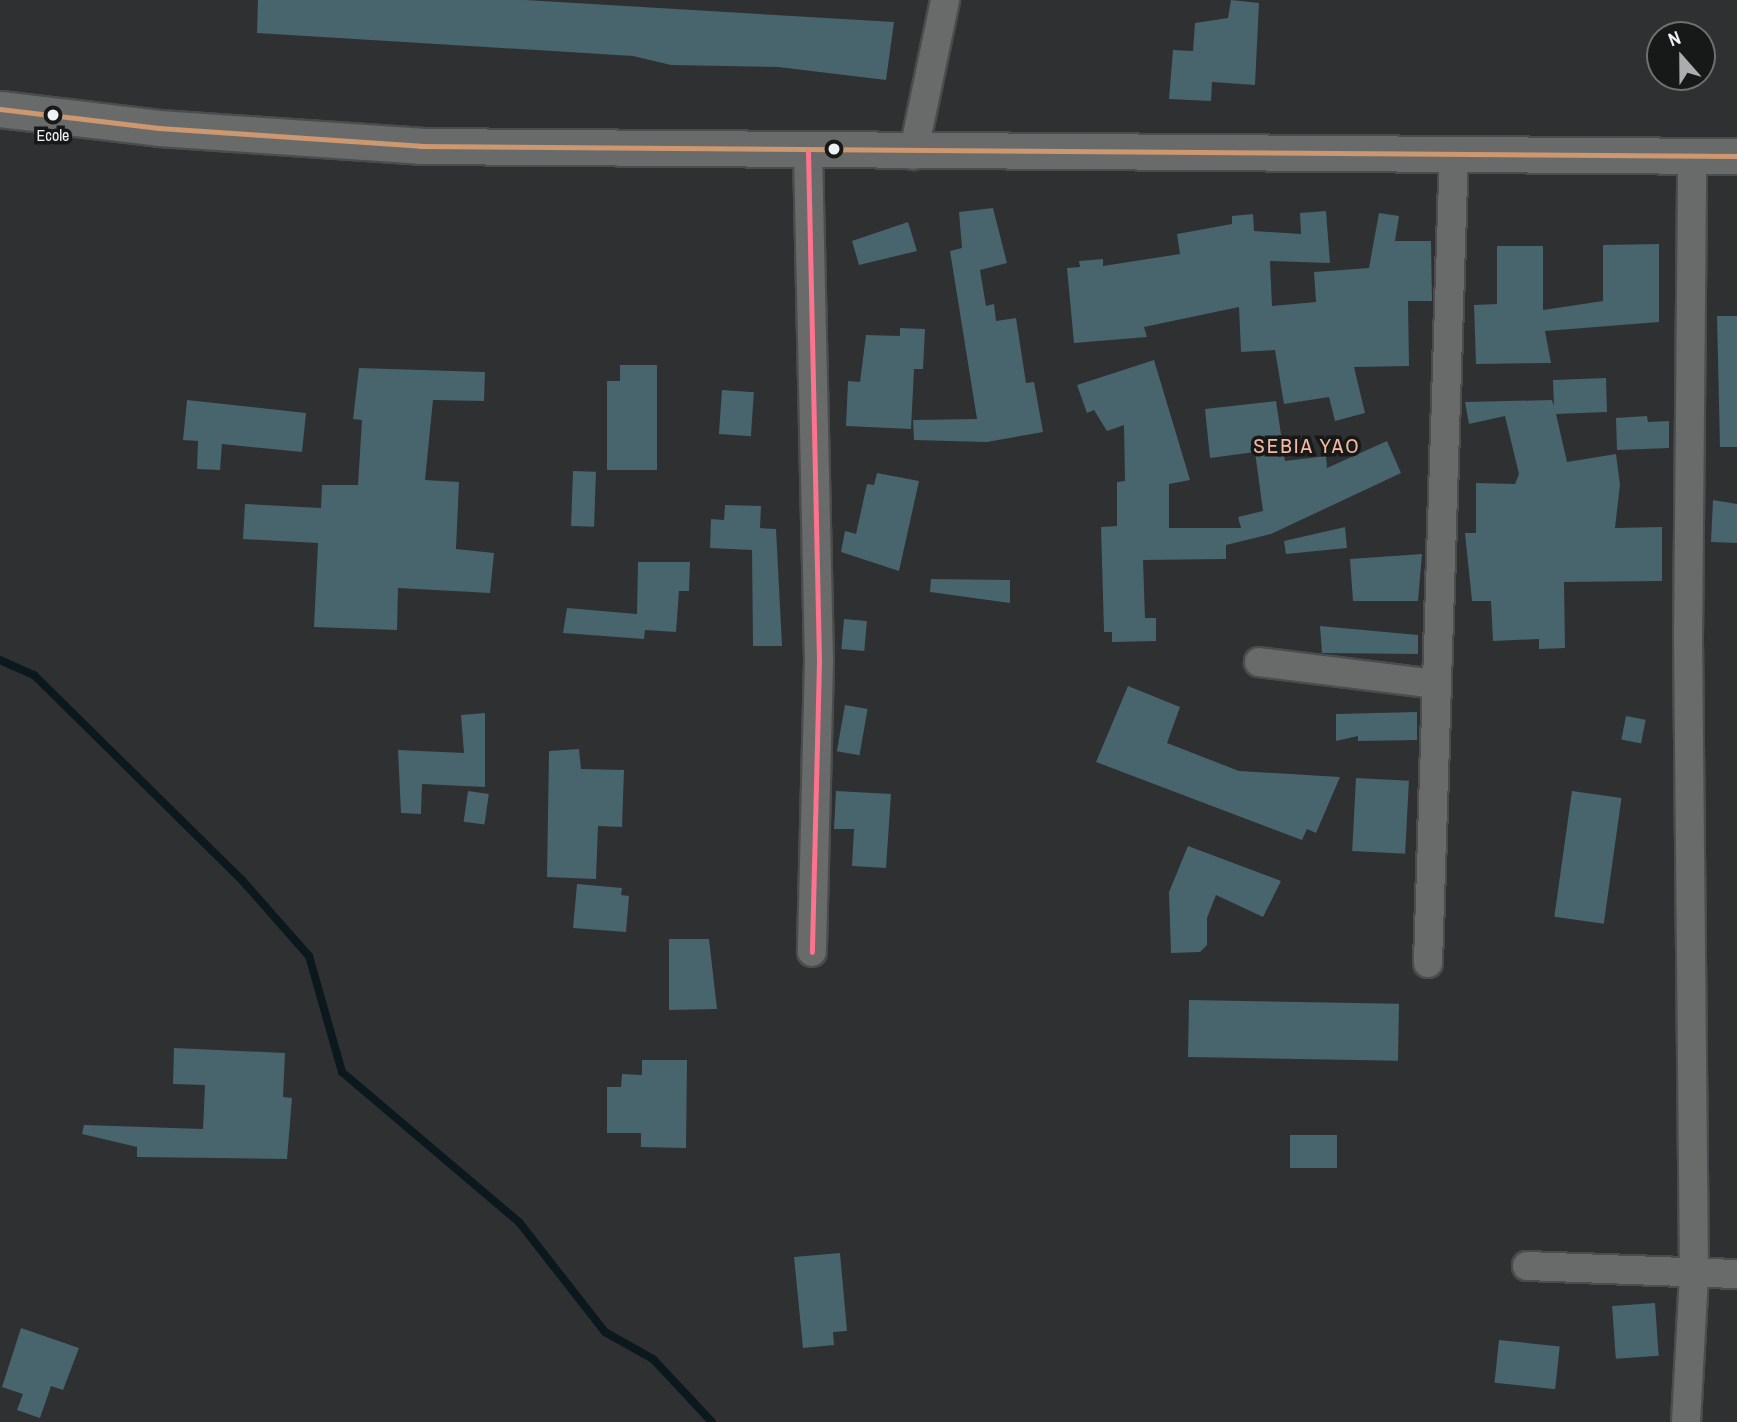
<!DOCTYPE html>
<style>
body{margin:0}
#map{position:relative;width:1737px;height:1422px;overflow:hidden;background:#2e3032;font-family:"Archivo Narrow",sans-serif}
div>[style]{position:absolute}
.stream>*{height:8px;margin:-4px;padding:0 4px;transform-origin:4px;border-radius:4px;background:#0b191e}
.building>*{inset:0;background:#48646c;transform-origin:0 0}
.roads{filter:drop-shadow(2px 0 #4a4c4d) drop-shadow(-2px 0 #4a4c4d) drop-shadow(0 2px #4a4c4d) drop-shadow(0 -2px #4a4c4d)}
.minor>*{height:28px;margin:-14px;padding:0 14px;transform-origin:14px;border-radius:14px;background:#696b6b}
.tertiary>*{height:35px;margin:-17.5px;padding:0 17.5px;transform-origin:17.5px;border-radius:17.5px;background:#696b6b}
.bus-1>*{height:5px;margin:-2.5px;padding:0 2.5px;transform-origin:2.5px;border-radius:2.5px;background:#cd976f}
.bus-2>*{height:5px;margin:-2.5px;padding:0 2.5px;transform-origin:2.5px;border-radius:2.5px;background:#fc738d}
.dots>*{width:19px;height:19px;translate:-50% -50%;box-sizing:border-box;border:4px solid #171919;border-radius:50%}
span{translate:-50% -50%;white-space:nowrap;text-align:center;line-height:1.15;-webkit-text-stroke:7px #171919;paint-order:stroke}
.bus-label{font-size:16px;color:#eff2f3}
.quarter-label{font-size:21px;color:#f6b8a0;letter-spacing:2px}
.north{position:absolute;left:1646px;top:21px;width:70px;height:70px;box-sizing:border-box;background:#171919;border:2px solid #6d7070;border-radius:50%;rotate:339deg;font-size:19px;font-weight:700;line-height:28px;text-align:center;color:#eff2f3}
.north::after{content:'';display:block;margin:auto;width:24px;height:32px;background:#abaeaf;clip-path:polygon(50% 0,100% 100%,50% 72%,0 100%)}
</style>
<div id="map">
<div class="stream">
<div style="left:0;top:660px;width:37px;rotate:24deg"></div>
<div style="left:34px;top:675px;width:291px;rotate:44.6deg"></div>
<div style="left:241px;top:879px;width:103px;rotate:48.6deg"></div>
<div style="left:309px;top:956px;width:121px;rotate:74.1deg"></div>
<div style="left:342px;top:1072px;width:232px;rotate:40.3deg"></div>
<div style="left:519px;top:1222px;width:140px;rotate:52deg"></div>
<div style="left:605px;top:1332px;width:55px;rotate:29.4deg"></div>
<div style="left:653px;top:1359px;width:86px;rotate:46.9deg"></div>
</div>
<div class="building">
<div style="clip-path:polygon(258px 0,525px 0,894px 22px,886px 80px,778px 67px,671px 65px,633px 56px,257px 33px)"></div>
<div style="clip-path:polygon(1231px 0,1259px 3px,1255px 85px,1212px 82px,1211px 101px,1169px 99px,1173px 50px,1193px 51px,1195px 23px,1228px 18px)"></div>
<div style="clip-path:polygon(993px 208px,1007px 263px,980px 270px,986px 306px,994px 304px,996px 321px,1016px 318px,1026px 383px,1034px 382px,1043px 432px,987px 442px,914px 440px,913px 420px,977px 419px,950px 251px,962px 248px,959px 212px)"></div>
<div style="clip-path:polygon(1326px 211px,1330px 263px,1270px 261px,1272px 306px,1316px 302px,1314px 272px,1369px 268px,1379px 213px,1399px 216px,1395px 241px,1431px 241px,1432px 301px,1408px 301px,1409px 366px,1354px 367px,1365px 413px,1335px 421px,1329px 397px,1284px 404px,1275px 350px,1241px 352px,1239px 307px,1144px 327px,1147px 337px,1074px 343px,1067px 268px,1080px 267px,1079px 261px,1103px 259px,1103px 266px,1180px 254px,1177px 234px,1232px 224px,1232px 216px,1253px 214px,1254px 231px,1301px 234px,1300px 213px)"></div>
<div style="clip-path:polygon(908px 222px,917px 251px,859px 265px,852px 241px)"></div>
<div style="clip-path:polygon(1659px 244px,1659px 322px,1545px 331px,1551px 363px,1476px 364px,1474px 305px,1497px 304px,1497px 246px,1543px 246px,1543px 310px,1603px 301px,1603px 245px)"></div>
<div style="clip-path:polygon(1717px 316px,1737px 316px,1737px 447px,1720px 447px)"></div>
<div style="clip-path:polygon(900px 328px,925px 329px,923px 369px,914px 369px,911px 429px,846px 426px,848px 381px,860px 382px,866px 335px,900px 336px)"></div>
<div style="clip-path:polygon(1154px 360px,1190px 480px,1169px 484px,1169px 528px,1241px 528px,1238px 517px,1263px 511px,1255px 452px,1210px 458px,1205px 409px,1276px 401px,1285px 461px,1326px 456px,1327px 468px,1387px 441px,1401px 473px,1271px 534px,1226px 545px,1226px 559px,1143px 560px,1145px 618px,1156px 618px,1156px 641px,1112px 642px,1112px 632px,1104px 632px,1101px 527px,1117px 526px,1117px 482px,1125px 481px,1124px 425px,1107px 431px,1094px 410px,1087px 413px,1077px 385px)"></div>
<div style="clip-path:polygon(620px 365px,657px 365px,657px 470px,607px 470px,607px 381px,620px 381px)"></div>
<div style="clip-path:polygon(359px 368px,485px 372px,484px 401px,433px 400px,425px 480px,459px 482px,456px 549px,494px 553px,490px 593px,398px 588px,397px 630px,314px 627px,318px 543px,243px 539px,245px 504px,321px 508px,322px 485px,358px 485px,362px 420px,353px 419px)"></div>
<div style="clip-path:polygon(1606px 378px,1607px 412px,1556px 414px,1567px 462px,1616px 454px,1620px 485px,1615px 528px,1662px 527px,1662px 581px,1564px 582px,1565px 648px,1539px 649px,1539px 639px,1493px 641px,1491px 601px,1472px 601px,1465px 533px,1476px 533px,1476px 483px,1515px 484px,1519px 474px,1505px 416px,1469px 424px,1465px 402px,1552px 400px,1554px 406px,1553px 380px)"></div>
<div style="left:722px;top:390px;width:32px;height:44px;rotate:4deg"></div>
<div style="clip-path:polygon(187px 400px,306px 413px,302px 452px,222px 444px,220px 470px,197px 469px,198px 441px,183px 440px)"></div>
<div style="clip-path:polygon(1647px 416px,1648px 422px,1669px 421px,1669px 448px,1617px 450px,1616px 418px)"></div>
<div style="left:573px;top:471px;width:23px;height:55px;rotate:2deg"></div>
<div style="clip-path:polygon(877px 473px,919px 481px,899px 571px,841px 552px,845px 531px,856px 534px,867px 484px,874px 485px)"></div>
<div style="clip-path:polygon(1713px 500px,1737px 504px,1737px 543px,1711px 542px)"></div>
<div style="clip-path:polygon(725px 505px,761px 506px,760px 528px,776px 529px,782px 646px,753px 646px,752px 550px,710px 548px,711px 519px,724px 520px)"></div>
<div style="clip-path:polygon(1345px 527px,1347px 548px,1286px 554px,1284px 541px)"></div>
<div style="clip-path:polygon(1422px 554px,1418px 601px,1353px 601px,1350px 559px)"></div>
<div style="clip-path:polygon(638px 562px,690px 562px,689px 591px,679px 591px,676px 632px,645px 630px,644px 639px,563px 633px,567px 608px,637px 614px)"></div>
<div style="clip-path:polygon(931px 579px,1010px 580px,1010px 603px,930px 592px)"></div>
<div style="left:844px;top:619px;width:23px;height:30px;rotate:5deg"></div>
<div style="clip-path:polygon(1320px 626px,1418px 635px,1418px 654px,1322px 653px)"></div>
<div style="clip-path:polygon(1128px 686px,1180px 707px,1167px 743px,1239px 771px,1340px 777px,1316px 833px,1307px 829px,1302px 840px,1096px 762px)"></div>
<div style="left:845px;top:705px;width:23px;height:47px;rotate:10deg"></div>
<div style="clip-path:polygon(1417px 712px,1417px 740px,1358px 741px,1358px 736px,1336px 741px,1336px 714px)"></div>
<div style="clip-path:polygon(485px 713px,485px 787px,422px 784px,421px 814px,401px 813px,398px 750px,464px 753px,461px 715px)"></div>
<div style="left:1626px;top:716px;width:20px;height:24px;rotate:11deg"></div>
<div style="clip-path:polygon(579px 749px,581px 769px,624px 770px,622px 827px,598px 826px,596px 879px,547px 877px,549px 751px)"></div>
<div style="left:1356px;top:778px;width:53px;height:73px;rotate:3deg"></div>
<div style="left:468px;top:791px;width:21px;height:31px;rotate:8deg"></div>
<div style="clip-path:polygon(836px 791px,891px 794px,886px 868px,852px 866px,854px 829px,834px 829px)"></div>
<div style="left:1572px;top:791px;width:50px;height:127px;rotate:8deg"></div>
<div style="clip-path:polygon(1188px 846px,1281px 881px,1263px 917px,1216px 895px,1207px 918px,1207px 945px,1200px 952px,1171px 953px,1169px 892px)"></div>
<div style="clip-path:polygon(577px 884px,622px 888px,621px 895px,629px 896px,626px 932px,573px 928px)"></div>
<div style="clip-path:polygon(669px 939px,709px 939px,717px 1009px,669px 1010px)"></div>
<div style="left:1189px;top:1000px;width:210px;height:57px;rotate:1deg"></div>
<div style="clip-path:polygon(174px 1048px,285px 1053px,283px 1097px,292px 1098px,287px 1159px,137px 1157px,137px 1147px,82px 1134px,84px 1125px,203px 1129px,205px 1085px,173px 1084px)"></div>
<div style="clip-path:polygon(642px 1060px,687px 1060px,686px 1148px,641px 1147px,641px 1133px,607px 1133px,607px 1087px,621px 1087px,622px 1074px,642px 1075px)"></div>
<div style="left:1290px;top:1135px;width:47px;height:33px"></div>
<div style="clip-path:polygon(840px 1253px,847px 1331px,833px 1332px,834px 1345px,803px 1348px,794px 1257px)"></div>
<div style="left:1655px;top:1303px;width:53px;height:43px;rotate:86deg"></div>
<div style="clip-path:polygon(21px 1328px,79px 1348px,63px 1390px,51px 1386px,40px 1418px,17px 1410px,23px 1394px,2px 1387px)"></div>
<div style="left:1499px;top:1340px;width:61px;height:43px;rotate:6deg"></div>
</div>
<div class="roads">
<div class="minor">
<div style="left:808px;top:152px;width:509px;rotate:88.76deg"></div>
<div style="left:819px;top:661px;width:291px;rotate:91.4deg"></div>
<div style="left:913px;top:155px;width:158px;rotate:-78.3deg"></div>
<div style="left:1259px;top:662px;width:177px;rotate:7.1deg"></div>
<div style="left:1428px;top:963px;width:812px;rotate:-88.17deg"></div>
<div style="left:1527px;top:1266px;width:210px;rotate:2.2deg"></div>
<div style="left:1686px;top:1422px;width:149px;rotate:-86.9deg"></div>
<div style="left:1694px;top:1273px;width:632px;rotate:-90.54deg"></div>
<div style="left:1688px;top:641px;width:486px;rotate:-89.5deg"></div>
</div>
<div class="tertiary">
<div style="left:0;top:109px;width:160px;rotate:6.8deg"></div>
<div style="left:159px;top:128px;width:262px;rotate:3.9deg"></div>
<div style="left:420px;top:146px;width:1317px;rotate:0.44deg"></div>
</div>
</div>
<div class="bus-1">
<div style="left:0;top:109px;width:160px;rotate:6.8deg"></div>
<div style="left:159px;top:128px;width:262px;rotate:3.9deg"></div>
<div style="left:420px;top:146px;width:1317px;rotate:0.44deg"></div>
</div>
<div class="bus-2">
<div style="left:808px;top:152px;width:509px;rotate:88.76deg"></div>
<div style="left:819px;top:661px;width:291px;rotate:91.4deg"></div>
</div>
<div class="dots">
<div style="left:53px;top:115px;background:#eff2f3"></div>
<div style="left:834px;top:149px;background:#eff2f3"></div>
</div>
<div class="bus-label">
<span style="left:53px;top:135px">Ecole</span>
</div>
<div class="quarter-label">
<span style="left:1307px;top:446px">SEBIA YAO</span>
</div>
<div class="north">N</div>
</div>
